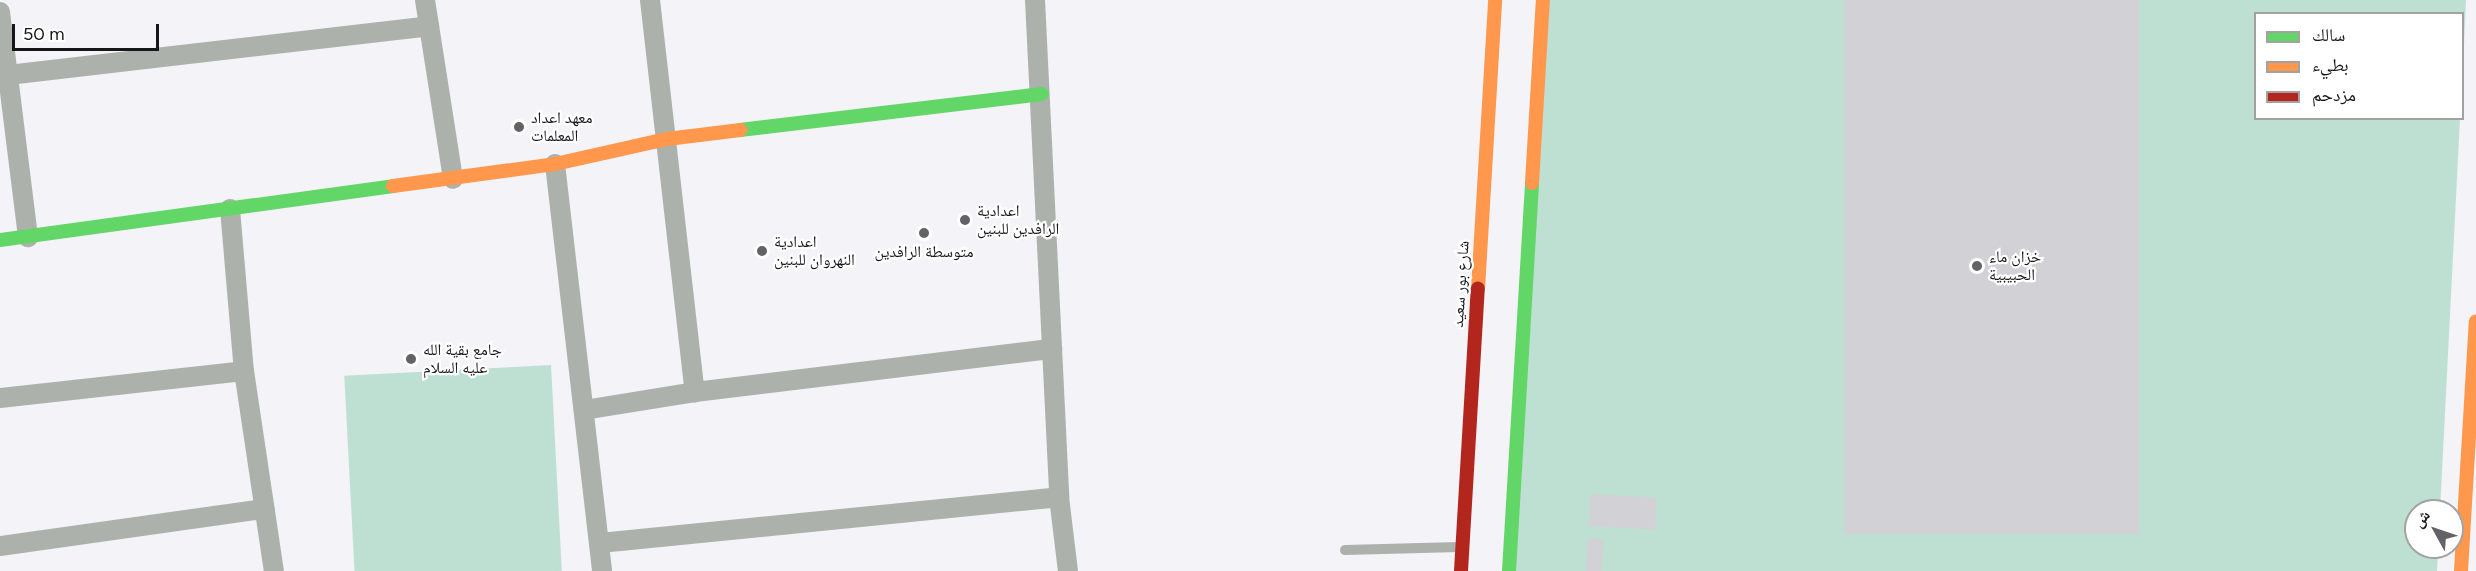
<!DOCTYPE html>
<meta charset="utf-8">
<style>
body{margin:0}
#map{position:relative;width:2476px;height:571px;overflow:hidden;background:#f3f3f8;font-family:Figtree,"Noto Naskh Arabic",sans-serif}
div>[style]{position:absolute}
.green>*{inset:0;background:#bde0d3;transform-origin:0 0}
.building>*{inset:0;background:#d2d1d5;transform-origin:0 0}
.lane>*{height:10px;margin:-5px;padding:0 5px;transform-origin:5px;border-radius:5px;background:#acb2ab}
.street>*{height:20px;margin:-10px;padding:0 10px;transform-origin:10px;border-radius:10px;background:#acb2ab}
.fast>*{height:14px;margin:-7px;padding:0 7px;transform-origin:7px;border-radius:7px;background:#63d668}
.slow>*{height:14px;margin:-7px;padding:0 7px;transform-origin:7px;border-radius:7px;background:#ff974d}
.jam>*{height:14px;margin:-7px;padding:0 7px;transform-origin:7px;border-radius:7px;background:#b3261e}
.dots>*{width:16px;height:16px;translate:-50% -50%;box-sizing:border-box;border:3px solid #fff;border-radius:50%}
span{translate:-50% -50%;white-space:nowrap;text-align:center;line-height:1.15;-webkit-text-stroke:4.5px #fff;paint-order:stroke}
.poi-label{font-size:16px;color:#161619}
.left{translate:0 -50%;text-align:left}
.street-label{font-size:16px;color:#161619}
.legend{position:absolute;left:2254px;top:12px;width:210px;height:108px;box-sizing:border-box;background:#fff;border:2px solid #a2a2a3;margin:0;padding:8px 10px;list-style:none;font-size:18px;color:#161619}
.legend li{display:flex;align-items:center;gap:12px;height:30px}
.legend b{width:30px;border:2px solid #a2a2a3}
.north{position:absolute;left:2404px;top:499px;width:60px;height:60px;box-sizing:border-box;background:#fff;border:2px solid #a2a2a3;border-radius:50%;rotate:310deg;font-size:16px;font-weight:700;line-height:24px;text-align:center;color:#161619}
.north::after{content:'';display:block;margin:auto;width:21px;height:27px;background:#636367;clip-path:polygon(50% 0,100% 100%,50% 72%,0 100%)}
.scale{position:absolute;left:12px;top:24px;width:147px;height:27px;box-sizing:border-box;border:3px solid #161619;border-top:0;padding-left:8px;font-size:18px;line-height:21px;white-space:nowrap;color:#161619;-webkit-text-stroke:4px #fff;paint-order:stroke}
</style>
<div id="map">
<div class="green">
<div style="clip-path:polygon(1543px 0,2466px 0,2463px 67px,2462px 14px,2256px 14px,2256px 118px,2460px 119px,2440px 511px,2416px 511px,2416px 547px,2438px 547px,2437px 571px,1508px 571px)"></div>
<div style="left:551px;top:365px;width:206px;height:207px;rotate:87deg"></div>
</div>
<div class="building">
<div style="left:1844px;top:0;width:295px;height:534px"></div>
<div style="left:1590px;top:494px;width:67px;height:32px;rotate:3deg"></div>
<div style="left:1588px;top:538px;width:16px;height:33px;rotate:4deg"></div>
</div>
<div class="lane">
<div style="left:1345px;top:550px;width:114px;rotate:-1.5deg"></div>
</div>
<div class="street">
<div style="left:425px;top:0;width:181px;rotate:81.1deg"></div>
<div style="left:650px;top:0;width:395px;rotate:83.5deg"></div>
<div style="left:1035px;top:0;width:498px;rotate:87.2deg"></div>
<div style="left:1059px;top:497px;width:75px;rotate:83.1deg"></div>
<div style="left:0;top:12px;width:227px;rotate:82.9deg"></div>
<div style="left:8px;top:75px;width:424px;rotate:-6.6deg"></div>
<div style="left:555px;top:164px;width:410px;rotate:83.4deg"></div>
<div style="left:230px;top:209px;width:163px;rotate:85.1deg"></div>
<div style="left:244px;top:371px;width:202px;rotate:81.5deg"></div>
<div style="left:0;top:398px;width:245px;rotate:-6.3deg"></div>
<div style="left:584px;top:410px;width:112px;rotate:-9.2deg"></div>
<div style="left:695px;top:392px;width:360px;rotate:-6.9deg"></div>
<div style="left:600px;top:543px;width:461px;rotate:-5.7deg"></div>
<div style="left:0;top:546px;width:267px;rotate:-8deg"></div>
</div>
<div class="fast">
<div style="left:740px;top:130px;width:304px;rotate:-6.8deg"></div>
<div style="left:0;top:240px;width:397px;rotate:-7.8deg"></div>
<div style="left:1509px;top:571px;width:389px;rotate:-86.6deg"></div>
</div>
<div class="slow">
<div style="left:1532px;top:183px;width:183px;rotate:-86.6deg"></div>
<div style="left:393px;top:186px;width:163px;rotate:-7.7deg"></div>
<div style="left:555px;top:164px;width:115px;rotate:-12.6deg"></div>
<div style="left:667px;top:139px;width:74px;rotate:-7deg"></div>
<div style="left:1478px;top:289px;width:289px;rotate:-86.6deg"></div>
<div style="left:2461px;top:571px;width:250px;rotate:-86.6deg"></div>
</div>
<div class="jam">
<div style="left:1461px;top:571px;width:283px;rotate:-86.6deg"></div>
</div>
<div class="dots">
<div style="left:519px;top:127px;background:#636367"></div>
<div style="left:965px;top:220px;background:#636367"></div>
<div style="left:924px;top:233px;background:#636367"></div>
<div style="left:762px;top:251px;background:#636367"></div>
<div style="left:1977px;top:266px;background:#636367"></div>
<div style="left:411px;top:359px;background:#636367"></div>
</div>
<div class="poi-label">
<span class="left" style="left:531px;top:127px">معهد اعداد<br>المعلمات</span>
<span class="left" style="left:977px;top:220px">اعدادية<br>الرافدين للبنين</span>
<span class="left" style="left:774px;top:251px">اعدادية<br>النهروان للبنين</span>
<span style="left:924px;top:252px">متوسطة الرافدين</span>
<span class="left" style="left:1989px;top:266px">خزان ماء<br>الحبيبية</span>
<span class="left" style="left:423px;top:359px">جامع بقية الله<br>عليه السلام</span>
</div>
<div class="street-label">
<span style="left:1461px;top:284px;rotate:-86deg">شارع بور سعيد</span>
</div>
<ul class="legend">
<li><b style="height:8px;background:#63d668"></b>سالك</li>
<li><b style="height:8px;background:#ff974d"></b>بطيء</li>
<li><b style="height:8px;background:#b3261e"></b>مزدحم</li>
</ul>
<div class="north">ش</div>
<div class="scale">50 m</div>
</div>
